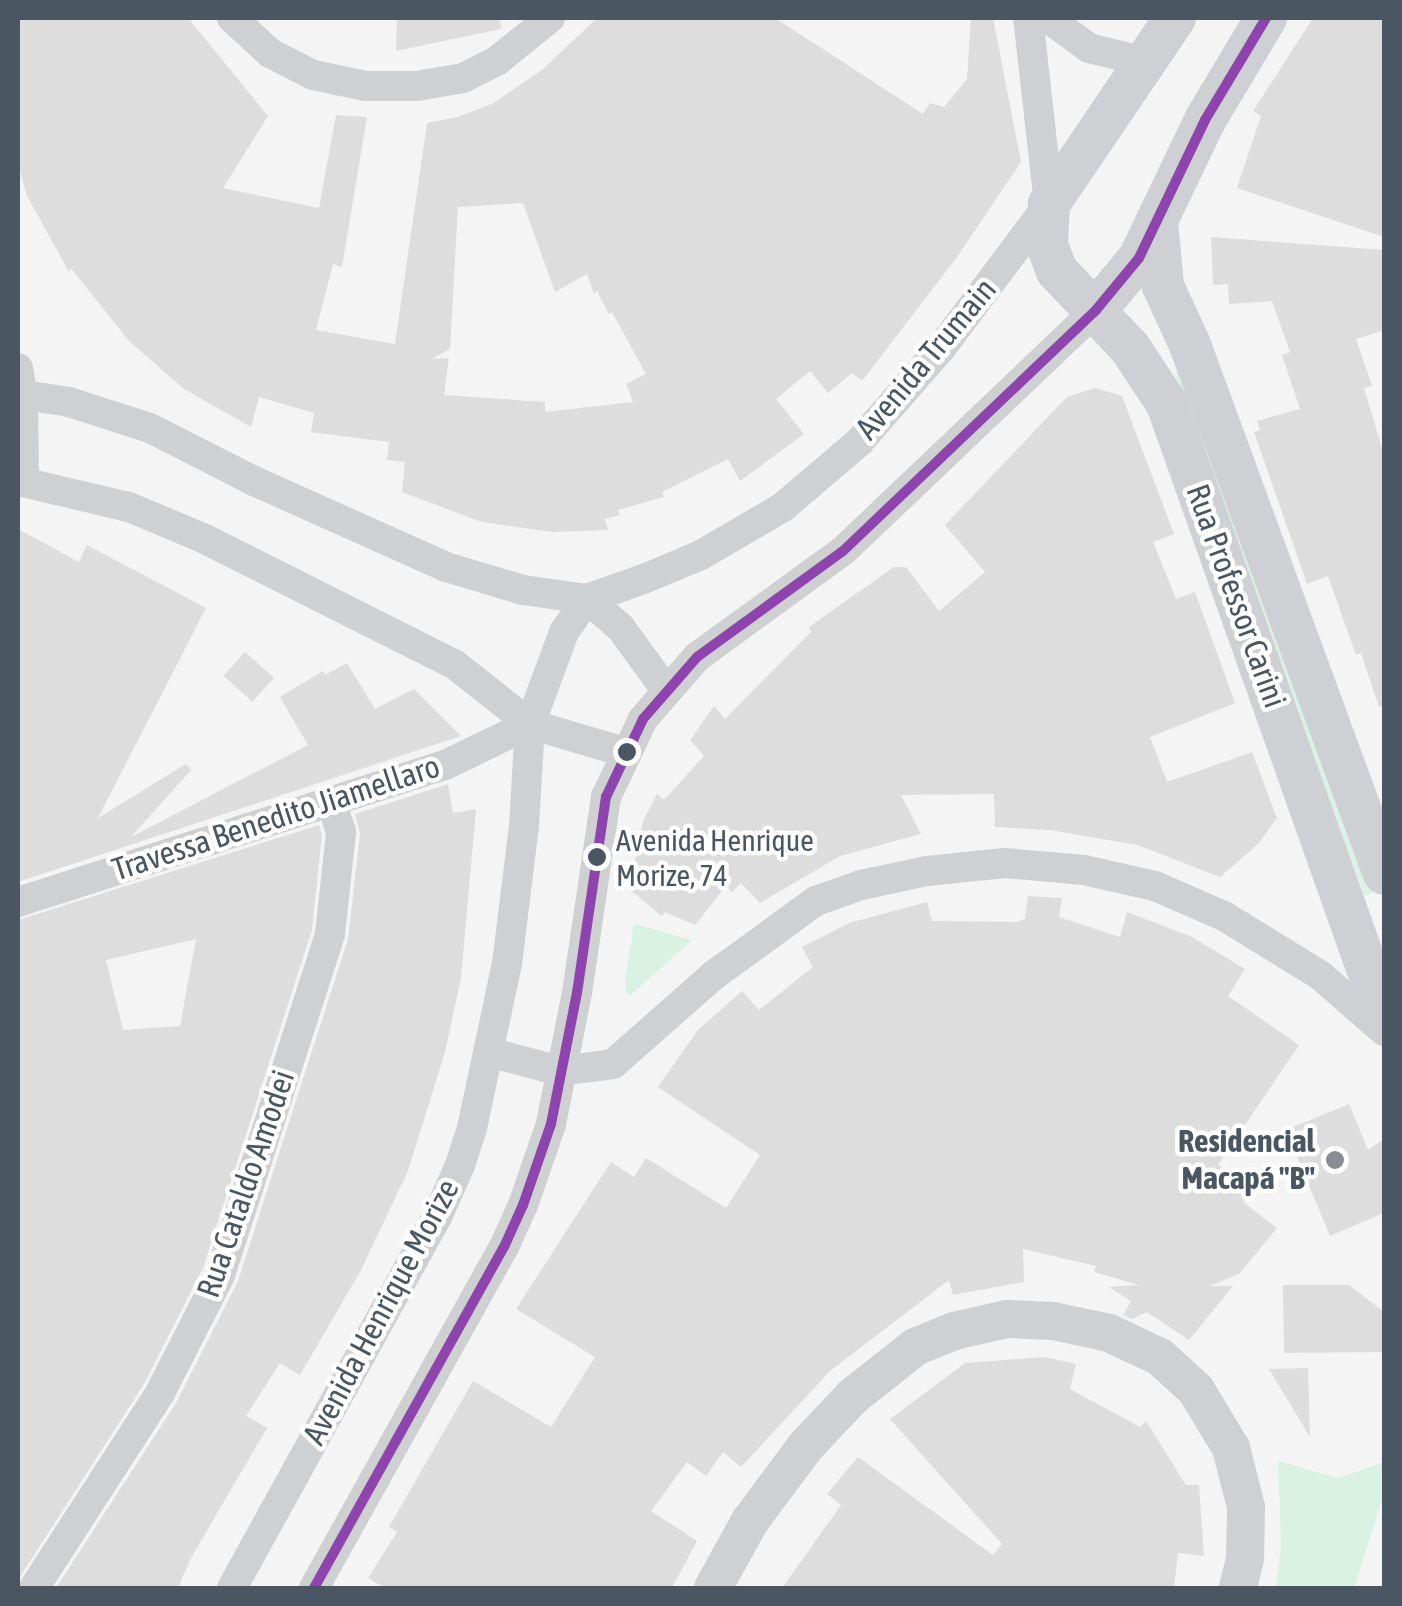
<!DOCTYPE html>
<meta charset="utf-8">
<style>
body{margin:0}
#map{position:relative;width:1402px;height:1606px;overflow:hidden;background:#f4f4f4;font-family:"Asap Condensed",sans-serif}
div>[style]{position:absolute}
.green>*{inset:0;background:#d9f2e3;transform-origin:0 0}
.building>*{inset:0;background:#ddddde;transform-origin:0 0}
.minor>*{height:30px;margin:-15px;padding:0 15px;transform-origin:15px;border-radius:15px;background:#ced0d2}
.tertiary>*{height:38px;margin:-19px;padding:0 19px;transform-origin:19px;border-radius:19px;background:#ced0d2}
.secondary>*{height:42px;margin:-21px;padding:0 21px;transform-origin:21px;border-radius:21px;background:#ced0d4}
.bus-1>*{height:10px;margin:-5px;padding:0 5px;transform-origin:5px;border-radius:5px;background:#8e44ad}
.dots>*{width:28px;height:28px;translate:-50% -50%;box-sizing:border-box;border:5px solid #fff;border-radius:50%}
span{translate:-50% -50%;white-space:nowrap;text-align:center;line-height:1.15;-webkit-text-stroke:9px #fff;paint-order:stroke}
.bus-label{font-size:30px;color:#4a5661}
.left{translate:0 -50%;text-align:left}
.street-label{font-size:32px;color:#4a5661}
.poi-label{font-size:32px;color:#4a5661;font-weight:700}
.right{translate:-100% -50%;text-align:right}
.frame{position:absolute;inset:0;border:20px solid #4a5661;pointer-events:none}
</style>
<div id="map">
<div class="green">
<div style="left:1184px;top:370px;width:556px;height:10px;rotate:70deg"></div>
<div style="clip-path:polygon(634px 924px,692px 940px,631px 995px,626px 993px,625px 979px)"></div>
<div style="clip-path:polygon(1278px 1461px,1338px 1478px,1384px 1462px,1384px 1493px,1354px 1588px,1276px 1588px,1281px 1546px)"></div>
</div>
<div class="building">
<div style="clip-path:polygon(evenodd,18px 18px,188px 18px,268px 116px,223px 188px,319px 208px,336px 115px,367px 117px,342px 267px,333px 264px,316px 330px,395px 344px,427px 123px,458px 117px,492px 104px,542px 70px,597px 18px,775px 18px,923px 114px,930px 103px,944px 107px,967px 79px,971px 18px,993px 18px,1021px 162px,957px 257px,862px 381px,852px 373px,828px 393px,810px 371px,776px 399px,804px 434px,740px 481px,728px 459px,662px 492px,664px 497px,618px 510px,620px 515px,605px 519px,608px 530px,552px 532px,482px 522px,402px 492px,405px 462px,387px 460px,389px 442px,311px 432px,314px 413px,259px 397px,251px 427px,184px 389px,129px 341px,71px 268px,69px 272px,27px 196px,18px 163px,18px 18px,523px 203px,555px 292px,587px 274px,594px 294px,597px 291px,609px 314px,612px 312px,646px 374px,626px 384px,633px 402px,545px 412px,545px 402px,444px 395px,449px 358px,432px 359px,450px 349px,458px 207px,523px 203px)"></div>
<div style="clip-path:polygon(397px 18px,500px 18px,501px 29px,396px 51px)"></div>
<div style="clip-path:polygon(1313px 18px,1384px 18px,1384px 237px,1237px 188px,1261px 116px,1253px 111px)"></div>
<div style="clip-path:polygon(1211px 237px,1384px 250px,1384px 330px,1356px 339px,1372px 386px,1364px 388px,1384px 455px,1384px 706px,1379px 707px,1361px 653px,1356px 655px,1328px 576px,1307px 584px,1254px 432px,1260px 430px,1257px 421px,1300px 409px,1282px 355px,1290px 352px,1272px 301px,1229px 304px,1228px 284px,1213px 285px)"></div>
<div style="clip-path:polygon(1095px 388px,1122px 396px,1174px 534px,1153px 542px,1176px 599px,1195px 592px,1235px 703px,1150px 737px,1167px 782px,1252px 752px,1277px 818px,1258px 844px,1220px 877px,1137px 845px,1050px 830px,995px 827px,994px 794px,901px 795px,921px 834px,840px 856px,760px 903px,741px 883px,732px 892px,726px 886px,695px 925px,665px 912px,662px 916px,629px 889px,643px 821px,657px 794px,664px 800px,704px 756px,690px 740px,714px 706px,725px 719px,811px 632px,809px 627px,894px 567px,906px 567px,939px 611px,985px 572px,945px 525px,1067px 397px)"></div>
<div style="clip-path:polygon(18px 529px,79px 562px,87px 545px,206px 608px,98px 818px,186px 764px,191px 770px,131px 837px,308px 745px,280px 697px,323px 671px,325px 675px,347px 663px,375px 709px,414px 689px,461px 736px,18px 882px)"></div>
<div style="left:245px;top:652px;width:39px;height:32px;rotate:42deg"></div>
<div style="clip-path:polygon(448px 784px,453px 813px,476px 809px,461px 978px,445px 1052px,408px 1171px,360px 1272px,300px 1375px,280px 1363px,246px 1416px,267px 1428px,191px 1558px,178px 1588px,56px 1588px,176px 1403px,238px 1281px,348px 939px,360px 834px,355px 814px)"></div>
<div style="clip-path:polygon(evenodd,319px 825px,322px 834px,312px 930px,203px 1268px,144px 1384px,18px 1580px,18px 920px,319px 825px,196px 939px,180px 1026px,123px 1030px,106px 960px,196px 939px)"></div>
<div style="clip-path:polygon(1028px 896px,1062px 898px,1059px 917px,1120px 937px,1127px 912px,1192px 937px,1245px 969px,1228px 996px,1299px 1045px,1218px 1165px,1251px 1191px,1243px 1202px,1277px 1228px,1239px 1274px,1210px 1286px,1233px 1286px,1189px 1340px,1147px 1312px,1132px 1319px,1123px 1315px,1131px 1301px,1109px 1287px,1139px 1285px,1094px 1272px,1096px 1266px,1023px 1249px,1024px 1282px,953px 1295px,949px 1280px,830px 1371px,741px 1467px,723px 1452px,706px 1476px,687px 1462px,651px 1511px,697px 1541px,672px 1588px,384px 1588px,368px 1578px,397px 1532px,389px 1527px,473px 1381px,551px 1427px,595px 1357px,516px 1309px,611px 1162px,634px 1177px,646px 1158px,726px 1208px,760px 1155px,658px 1087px,698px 1030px,742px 991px,759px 1010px,813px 967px,802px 947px,849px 923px,927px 902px,932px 921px,1016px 922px,1025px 919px)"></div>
<div style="clip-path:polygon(1349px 1104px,1368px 1150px,1384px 1139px,1384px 1213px,1330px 1236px,1286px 1130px)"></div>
<div style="clip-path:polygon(1283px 1285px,1349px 1285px,1384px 1312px,1384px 1352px,1284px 1353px)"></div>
<div style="clip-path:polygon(1045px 1357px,1076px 1364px,1070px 1389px,1140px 1427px,1146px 1421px,1186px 1485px,1199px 1485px,1204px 1556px,1178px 1553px,1174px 1588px,782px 1588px,841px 1505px,827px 1494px,858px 1457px,993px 1555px,1002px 1544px,890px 1419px,965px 1363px)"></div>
<div style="clip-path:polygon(1308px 1368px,1310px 1437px,1269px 1369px)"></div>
</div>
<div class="minor">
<div style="left:232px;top:18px;width:52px;rotate:42.6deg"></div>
<div style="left:270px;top:53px;width:48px;rotate:27.1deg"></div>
<div style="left:313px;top:75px;width:54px;rotate:11.7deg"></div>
<div style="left:366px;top:86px;width:51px"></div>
<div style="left:417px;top:86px;width:47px;rotate:-9.9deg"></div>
<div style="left:463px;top:78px;width:39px;rotate:-27deg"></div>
<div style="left:498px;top:60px;width:67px;rotate:-38.9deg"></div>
<div style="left:1048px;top:18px;width:51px;rotate:36.2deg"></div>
<div style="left:1089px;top:48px;width:58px;rotate:14deg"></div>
<div style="left:18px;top:368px;width:27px;rotate:80deg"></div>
<div style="left:23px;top:395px;width:87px;rotate:89.3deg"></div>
<div style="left:18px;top:394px;width:52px;rotate:8.9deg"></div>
<div style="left:69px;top:402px;width:85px;rotate:17.8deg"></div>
<div style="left:150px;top:428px;width:117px;rotate:27deg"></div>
<div style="left:254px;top:481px;width:210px;rotate:24.1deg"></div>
<div style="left:446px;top:567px;width:80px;rotate:16.6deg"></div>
<div style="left:523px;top:590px;width:65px;rotate:8deg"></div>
<div style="left:587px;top:599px;width:63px;rotate:-19.6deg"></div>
<div style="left:646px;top:578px;width:60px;rotate:-22.7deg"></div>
<div style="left:701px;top:555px;width:95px;rotate:-30.3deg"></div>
<div style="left:783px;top:507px;width:100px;rotate:-40.5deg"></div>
<div style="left:859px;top:442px;width:126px;rotate:-48.9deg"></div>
<div style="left:942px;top:347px;width:179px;rotate:-53.2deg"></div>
<div style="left:1049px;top:204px;width:187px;rotate:-96.4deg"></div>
<div style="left:18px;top:481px;width:114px;rotate:13.2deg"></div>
<div style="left:129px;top:507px;width:82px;rotate:22.8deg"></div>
<div style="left:205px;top:539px;width:279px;rotate:26.7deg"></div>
<div style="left:454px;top:664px;width:97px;rotate:38.3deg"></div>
<div style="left:530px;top:724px;width:98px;rotate:16.6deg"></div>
<div style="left:587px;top:599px;width:43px;rotate:40.3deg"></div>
<div style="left:620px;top:627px;width:78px;rotate:53.9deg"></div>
<div style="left:18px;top:902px;width:448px;rotate:-17.8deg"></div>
<div style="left:445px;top:765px;width:94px;rotate:-25.8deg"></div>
<div style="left:488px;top:1052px;width:75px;rotate:14.6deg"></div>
<div style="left:561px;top:1071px;width:52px;rotate:-7.7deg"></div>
<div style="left:613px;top:1064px;width:135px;rotate:-41.4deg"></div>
<div style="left:714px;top:975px;width:126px;rotate:-36deg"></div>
<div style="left:816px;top:901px;width:48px;rotate:-19.6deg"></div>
<div style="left:861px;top:885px;width:67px;rotate:-12deg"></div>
<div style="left:927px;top:871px;width:78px;rotate:-5.9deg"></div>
<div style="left:1005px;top:863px;width:79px;rotate:5.1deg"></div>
<div style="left:1084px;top:870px;width:73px;rotate:12.7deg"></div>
<div style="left:1155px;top:886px;width:75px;rotate:23.5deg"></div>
<div style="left:1224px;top:916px;width:113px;rotate:31.6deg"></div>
<div style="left:1320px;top:975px;width:85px;rotate:41.2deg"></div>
<div style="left:34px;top:1588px;width:232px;rotate:-57.1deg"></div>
<div style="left:160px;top:1393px;width:132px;rotate:-63deg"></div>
<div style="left:220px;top:1275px;width:358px;rotate:-72.1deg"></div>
<div style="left:330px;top:934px;width:103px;rotate:-83.8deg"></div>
<div style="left:341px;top:832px;width:32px;rotate:-108deg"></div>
<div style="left:232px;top:1588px;width:424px;rotate:-61.1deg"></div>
<div style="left:437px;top:1217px;width:57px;rotate:-66.1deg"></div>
<div style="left:460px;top:1165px;width:39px;rotate:-72deg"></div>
<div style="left:472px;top:1128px;width:168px;rotate:-78deg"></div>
<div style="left:507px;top:964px;width:139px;rotate:-83deg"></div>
<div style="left:524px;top:826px;width:102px;rotate:-86.6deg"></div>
<div style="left:530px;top:724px;width:98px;rotate:-69.7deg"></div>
<div style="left:564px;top:632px;width:40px;rotate:-55.1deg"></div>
<div style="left:314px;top:1588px;width:390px;rotate:-60.9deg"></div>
<div style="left:504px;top:1247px;width:46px;rotate:-65.7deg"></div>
<div style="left:523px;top:1205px;width:86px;rotate:-70.9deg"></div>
<div style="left:551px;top:1124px;width:134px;rotate:-78.8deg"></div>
<div style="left:577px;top:993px;width:198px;rotate:-81.6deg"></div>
<div style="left:606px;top:797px;width:86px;rotate:-64.6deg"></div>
<div style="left:643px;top:719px;width:82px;rotate:-48.9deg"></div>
<div style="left:697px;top:657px;width:180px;rotate:-36deg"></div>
<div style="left:843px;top:551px;width:349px;rotate:-43.6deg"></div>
</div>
<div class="tertiary">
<div style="left:713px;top:1588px;width:77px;rotate:-61.1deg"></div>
<div style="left:750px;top:1521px;width:94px;rotate:-53.3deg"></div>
<div style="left:806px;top:1446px;width:67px;rotate:-46.8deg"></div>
<div style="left:852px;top:1397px;width:80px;rotate:-38.4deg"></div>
<div style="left:915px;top:1347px;width:42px;rotate:-22.3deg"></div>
<div style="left:954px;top:1331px;width:54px;rotate:-12.8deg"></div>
<div style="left:1007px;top:1319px;width:46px;rotate:2.5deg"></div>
<div style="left:1053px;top:1321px;width:57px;rotate:12.1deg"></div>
<div style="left:1109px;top:1333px;width:56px;rotate:25.2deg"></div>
<div style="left:1160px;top:1357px;width:49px;rotate:42.5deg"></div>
<div style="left:1196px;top:1390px;width:68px;rotate:58.9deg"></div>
<div style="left:1231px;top:1448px;width:61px;rotate:75.7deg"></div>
<div style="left:1246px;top:1507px;width:52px;rotate:91.1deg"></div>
<div style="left:1245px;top:1559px;width:30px;rotate:104deg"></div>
</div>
<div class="secondary">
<div style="left:1175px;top:18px;width:225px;rotate:124.1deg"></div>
<div style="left:1049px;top:204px;width:41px;rotate:92.8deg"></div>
<div style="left:1047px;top:245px;width:28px;rotate:69deg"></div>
<div style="left:1057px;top:271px;width:106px;rotate:46.5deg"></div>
<div style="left:1130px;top:348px;width:67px;rotate:56.5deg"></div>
<div style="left:1167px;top:404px;width:649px;rotate:70.48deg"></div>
<div style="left:1157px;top:221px;width:65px;rotate:84.7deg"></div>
<div style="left:1163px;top:286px;width:65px;rotate:65.4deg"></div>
<div style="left:1190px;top:345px;width:563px;rotate:69.86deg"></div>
<div style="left:1096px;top:310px;width:67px;rotate:-50.4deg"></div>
<div style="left:1139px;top:258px;width:153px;rotate:-64.4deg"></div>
<div style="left:1205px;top:120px;width:119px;rotate:-59.1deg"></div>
</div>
<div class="bus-1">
<div style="left:314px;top:1588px;width:390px;rotate:-60.9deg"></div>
<div style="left:504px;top:1247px;width:46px;rotate:-65.7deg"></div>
<div style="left:523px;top:1205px;width:86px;rotate:-70.9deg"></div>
<div style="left:551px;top:1124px;width:134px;rotate:-78.8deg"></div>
<div style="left:577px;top:993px;width:198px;rotate:-81.6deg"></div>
<div style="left:606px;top:797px;width:86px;rotate:-64.6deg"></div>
<div style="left:643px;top:719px;width:82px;rotate:-48.9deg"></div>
<div style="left:697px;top:657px;width:180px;rotate:-36deg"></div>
<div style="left:843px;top:551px;width:349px;rotate:-43.6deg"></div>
<div style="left:1096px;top:310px;width:67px;rotate:-50.4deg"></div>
<div style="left:1139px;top:258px;width:153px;rotate:-64.4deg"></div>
<div style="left:1205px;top:120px;width:119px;rotate:-59.1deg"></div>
</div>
<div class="dots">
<div style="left:627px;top:752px;background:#4a5661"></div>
<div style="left:597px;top:857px;background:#4a5661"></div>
<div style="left:1335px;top:1160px;background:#868d94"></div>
</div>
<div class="bus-label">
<span class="left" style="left:616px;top:857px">Avenida Henrique<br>Morize, 74</span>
</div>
<div class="street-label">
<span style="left:926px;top:359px;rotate:-50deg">Avenida Trumain</span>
<span style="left:1236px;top:596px;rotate:70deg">Rua Professor Carini</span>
<span style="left:276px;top:818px;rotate:-18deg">Travessa Benedito Jiamellaro</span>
<span style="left:246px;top:1184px;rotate:-71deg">Rua Cataldo Amodei</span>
<span style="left:381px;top:1312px;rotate:-62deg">Avenida Henrique Morize</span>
</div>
<div class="poi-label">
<span class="right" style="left:1315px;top:1160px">Residencial<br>Macapá "B"</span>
</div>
<div class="frame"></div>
</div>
